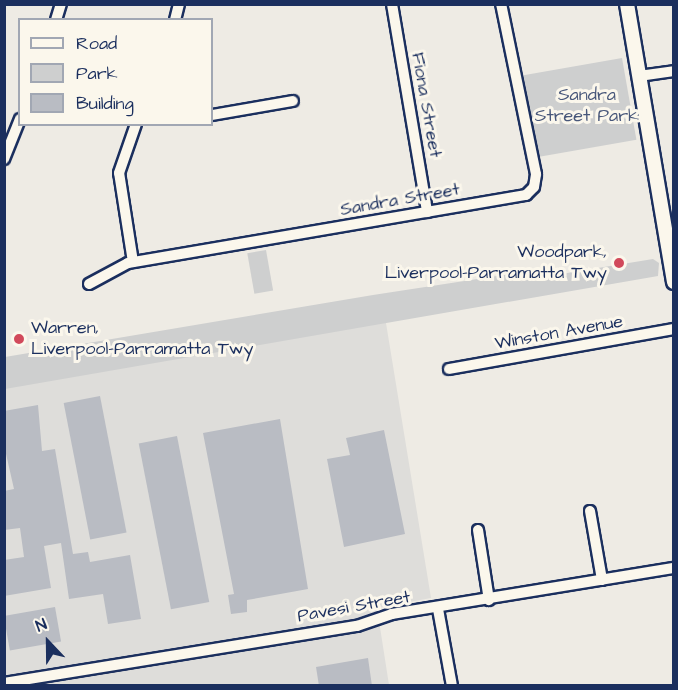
<!DOCTYPE html>
<style>
body{margin:0}
#map{position:relative;width:678px;height:690px;overflow:hidden;background:#eeebe4;font-family:"Architects Daughter",sans-serif}
div>[style]{position:absolute}
.built>*{inset:0;background:#deddda}
.green>*{inset:0;background:#cecfcf;transform-origin:0 0}
.building>*{inset:0;background:#b9bcc3;transform-origin:0 0}
.roads{filter:drop-shadow(2px 0 #1b2f5e) drop-shadow(-2px 0 #1b2f5e) drop-shadow(0 2px #1b2f5e) drop-shadow(0 -2px #1b2f5e)}
.minor>*{height:10px;margin:-5px;padding:0 5px;transform-origin:5px;border-radius:5px;background:#fbf7ec}
.major>*{height:14px;margin:-7px;padding:0 7px;transform-origin:7px;border-radius:7px;background:#fbf7ec}
.dots>*{width:16px;height:16px;translate:-50% -50%;box-sizing:border-box;border:3px solid #fbf7ec;border-radius:50%}
span{translate:-50% -50%;white-space:nowrap;text-align:center;line-height:1.15;-webkit-text-stroke:6px #fbf7ec;paint-order:stroke}
.park-label{font-size:18px;color:#48577a}
.street-label{font-size:18px;color:#1b2f5e}
.poi-label{font-size:18px;color:#1b2f5e}
.right{translate:-100% -50%;text-align:right}
.left{translate:0 -50%;text-align:left}
.frame{position:absolute;inset:0;border:6px solid #1b2f5e;pointer-events:none}
.legend{position:absolute;left:18px;top:18px;width:195px;height:108px;box-sizing:border-box;background:#fbf7ec;border:2px solid #a1a7b3;margin:0;padding:8px 10px;list-style:none;font-size:18px;color:#1b2f5e}
.legend li{display:flex;align-items:center;gap:12px;height:30px}
.legend b{width:30px;border:2px solid #a1a7b3}
.north{position:absolute;left:18px;top:612px;width:60px;height:60px;-webkit-text-stroke:4px #fbf7ec;paint-order:stroke;rotate:338deg;font-size:16px;font-weight:700;line-height:24px;text-align:center;color:#1b2f5e}
.north::after{content:'';display:block;margin:auto;width:21px;height:27px;background:#1b2f5e;clip-path:polygon(50% 0,100% 100%,50% 72%,0 100%)}
</style>
<div id="map">
<div class="built">
<div style="clip-path:polygon(385px 317px,431px 598px,377px 608px,389px 685px,5px 686px,5px 382px)"></div>
</div>
<div class="green">
<div style="left:622px;top:58px;width:83px;height:100px;rotate:80deg"></div>
<div style="left:266px;top:250px;width:41px;height:19px;rotate:80deg"></div>
<div style="clip-path:polygon(653px 259px,659px 263px,658px 276px,5px 389px,5px 357px,373px 295px,516px 273px,517px 279px,537px 278px)"></div>
</div>
<div class="building">
<div style="left:100px;top:396px;width:139px;height:37px;rotate:79deg"></div>
<div style="clip-path:polygon(38px 405px,42px 451px,55px 449px,73px 554px,88px 552px,90px 562px,130px 555px,141px 619px,108px 624px,103px 594px,69px 599px,61px 543px,44px 546px,51px 588px,4px 596px,4px 560px,24px 557px,20px 528px,4px 530px,4px 491px,14px 489px,4px 445px,4px 411px)"></div>
<div style="clip-path:polygon(280px 419px,308px 589px,247px 600px,247px 612px,231px 614px,228px 595px,234px 594px,203px 433px)"></div>
<div style="clip-path:polygon(384px 430px,405px 534px,344px 547px,327px 459px,350px 455px,346px 438px)"></div>
<div style="left:177px;top:436px;width:169px;height:39px;rotate:79deg"></div>
<div style="left:55px;top:607px;width:35px;height:52px;rotate:80deg"></div>
<div style="clip-path:polygon(368px 658px,372px 686px,319px 686px,316px 667px)"></div>
</div>
<div class="roads">
<div class="minor">
<div style="left:392px;top:4px;width:211px;rotate:80.4deg"></div>
<div style="left:56px;top:20px;width:17px;rotate:-73deg"></div>
<div style="left:175px;top:20px;width:16px;rotate:-76deg"></div>
<div style="left:639px;top:76px;width:35px;rotate:-8deg"></div>
<div style="left:212px;top:115px;width:82px;rotate:-9.8deg"></div>
<div style="left:4px;top:159px;width:43px;rotate:-68.2deg"></div>
<div style="left:133px;top:262px;width:90px;rotate:-98.9deg"></div>
<div style="left:119px;top:173px;width:52px;rotate:-70.9deg"></div>
<div style="left:89px;top:284px;width:44px;rotate:-28.3deg"></div>
<div style="left:128px;top:263px;width:404px;rotate:-9.7deg"></div>
<div style="left:526px;top:195px;width:11px;rotate:-45deg"></div>
<div style="left:534px;top:187px;width:13px;rotate:-81deg"></div>
<div style="left:536px;top:174px;width:174px;rotate:-101.6deg"></div>
<div style="left:449px;top:369px;width:229px;rotate:-10.1deg"></div>
<div style="left:590px;top:511px;width:70px;rotate:80.1deg"></div>
<div style="left:478px;top:530px;width:71px;rotate:81.1deg"></div>
<div style="left:438px;top:609px;width:78px;rotate:79.7deg"></div>
<div style="left:4px;top:683px;width:358px;rotate:-9.2deg"></div>
<div style="left:357px;top:626px;width:37px;rotate:-19deg"></div>
<div style="left:392px;top:614px;width:286px;rotate:-9.3deg"></div>
</div>
<div class="major">
<div style="left:627px;top:4px;width:282px;rotate:80.4deg"></div>
</div>
</div>
<div class="dots">
<div style="left:619px;top:263px;background:#d1495b"></div>
<div style="left:19px;top:339px;background:#d1495b"></div>
</div>
<div class="park-label">
<span style="left:587px;top:106px">Sandra<br>Street Park</span>
</div>
<div class="street-label">
<span style="left:426px;top:105px;rotate:80deg">Fiona Street</span>
<span style="left:400px;top:200px;rotate:-10deg">Sandra Street</span>
<span style="left:559px;top:333px;rotate:-10deg">Winston Avenue</span>
<span style="left:354px;top:607px;rotate:-10deg">Pavesi Street</span>
</div>
<div class="poi-label">
<span class="right" style="left:607px;top:263px">Woodpark,<br>Liverpool-Parramatta Twy</span>
<span class="left" style="left:31px;top:339px">Warren,<br>Liverpool-Parramatta Twy</span>
</div>
<div class="frame"></div>
<ul class="legend">
<li><b style="height:8px;background:#fbf7ec"></b>Road</li>
<li><b style="height:16px;background:#cecfcf"></b>Park</li>
<li><b style="height:16px;background:#b9bcc3"></b>Building</li>
</ul>
<div class="north">N</div>
</div>
